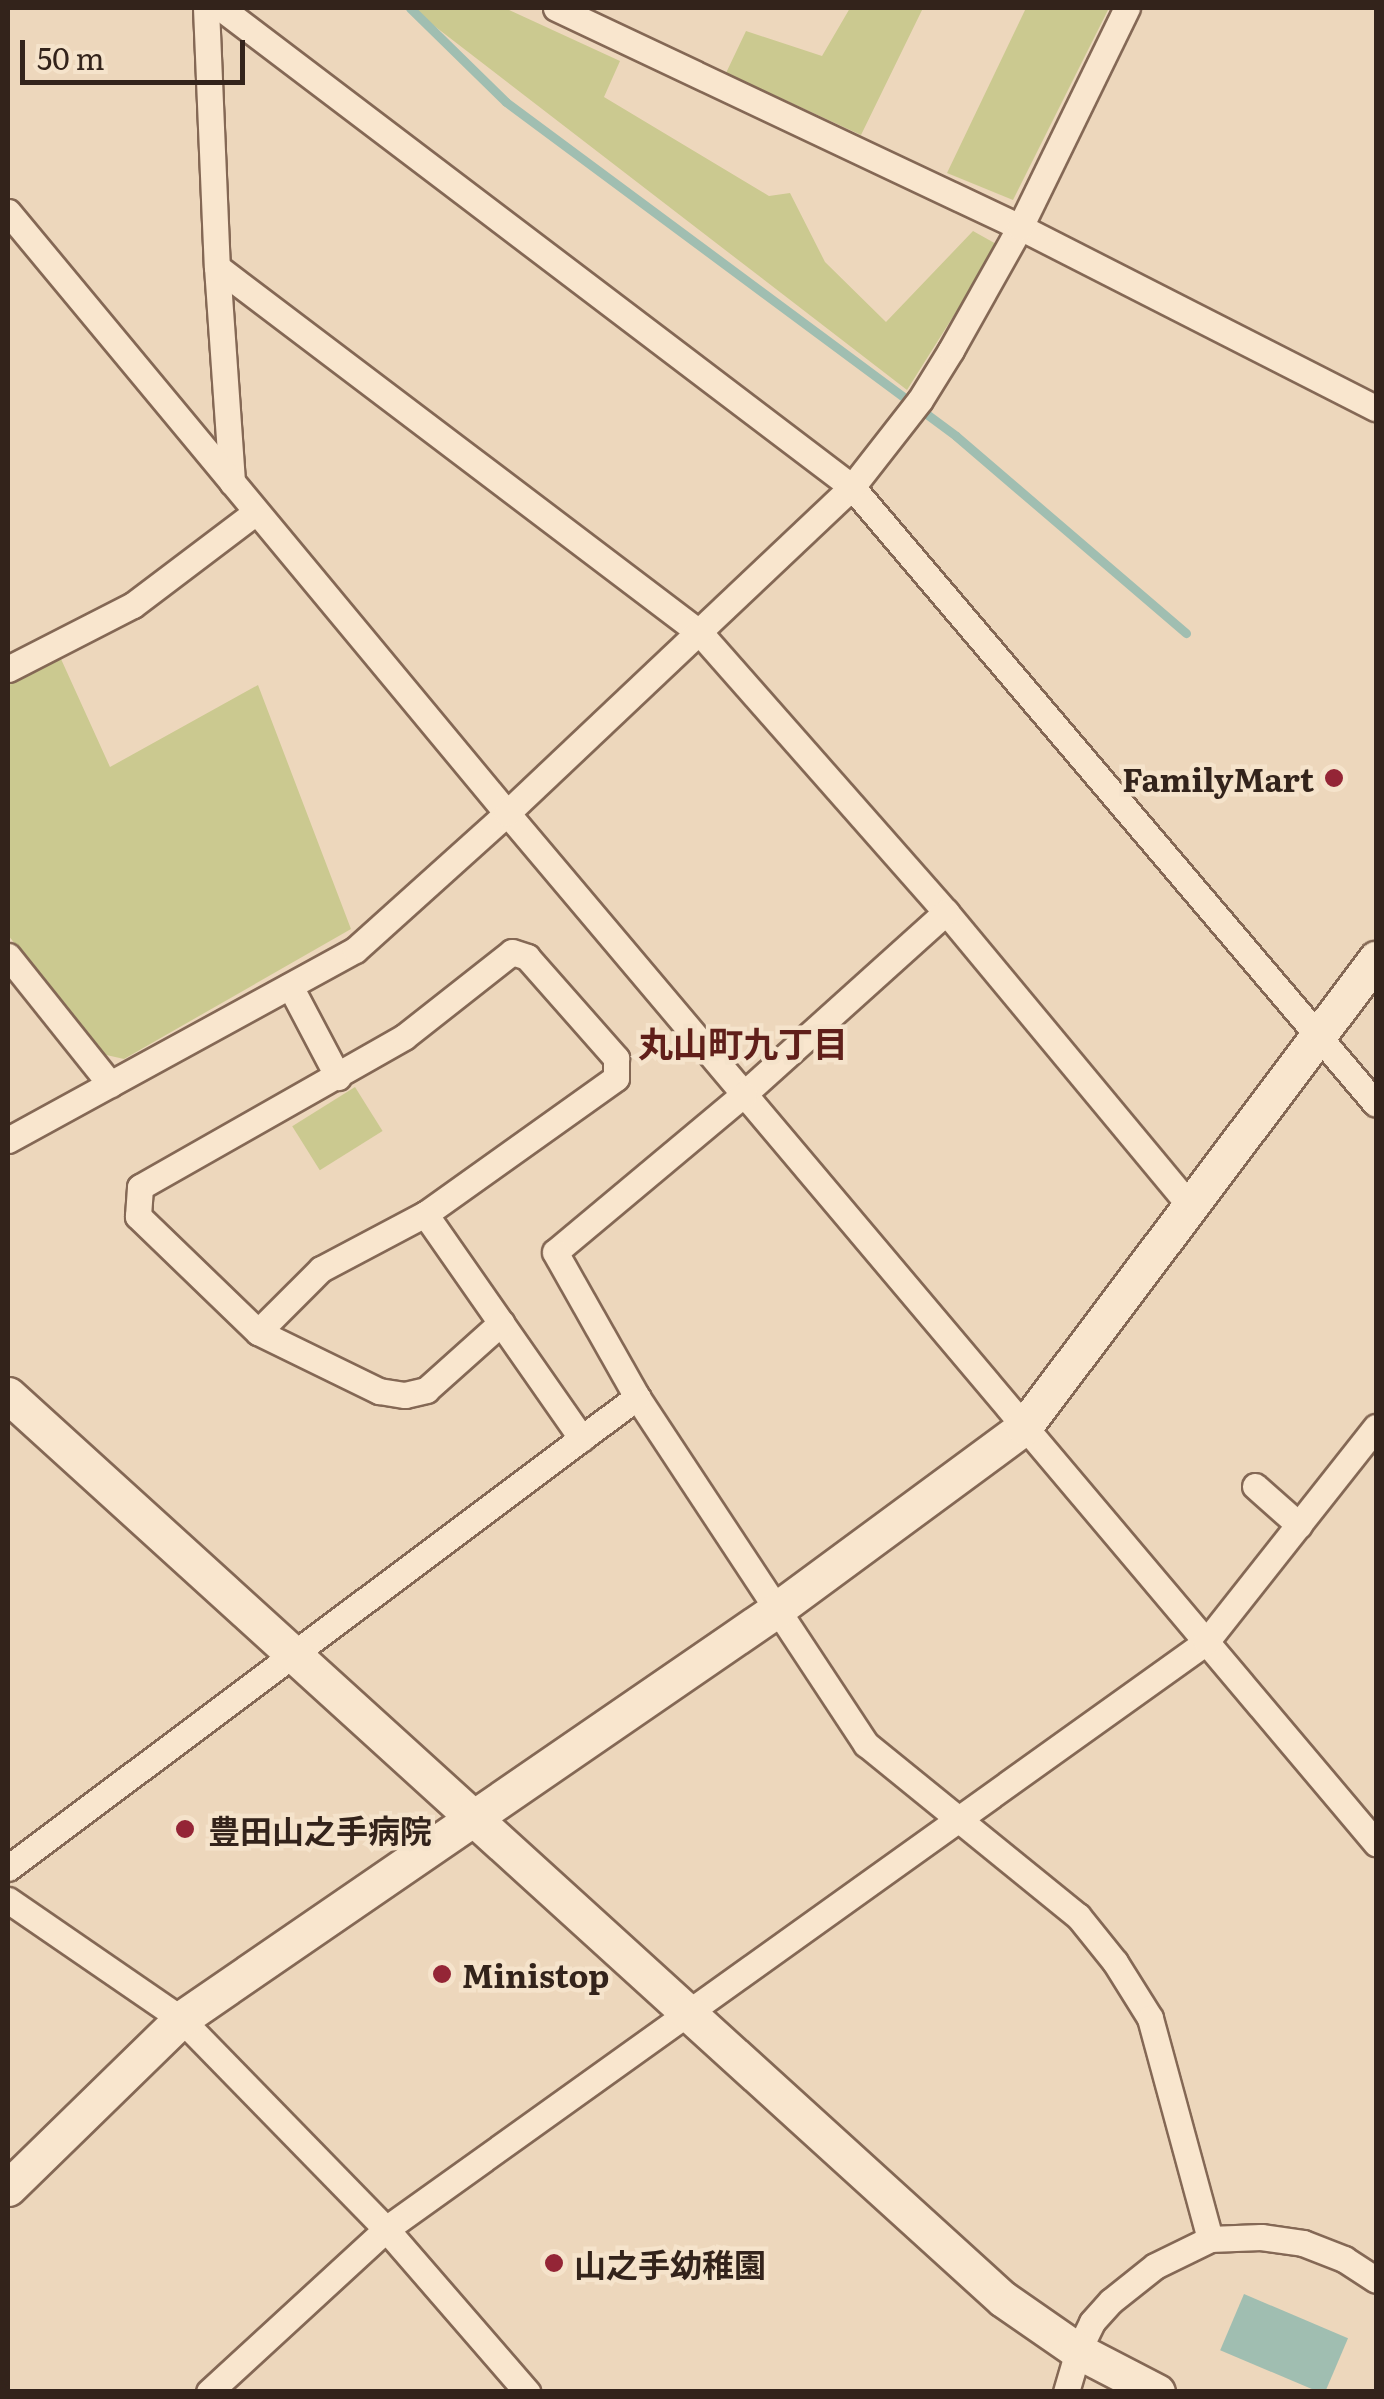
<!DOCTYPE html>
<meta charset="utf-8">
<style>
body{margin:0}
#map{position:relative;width:1384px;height:2399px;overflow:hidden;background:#edd7bc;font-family:Literata,"Noto Sans JP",serif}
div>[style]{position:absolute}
.green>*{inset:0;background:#cbc990;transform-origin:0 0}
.water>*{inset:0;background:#a0beb1;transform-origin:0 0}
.stream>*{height:9px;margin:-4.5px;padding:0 4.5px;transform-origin:4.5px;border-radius:4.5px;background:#a0beb1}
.roads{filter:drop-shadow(2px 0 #846855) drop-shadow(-2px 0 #846855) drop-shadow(0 2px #846855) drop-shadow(0 -2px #846855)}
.street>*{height:25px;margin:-12.5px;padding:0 12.5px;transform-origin:12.5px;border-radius:12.5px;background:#f9e6ce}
.secondary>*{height:35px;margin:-17.5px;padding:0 17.5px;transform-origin:17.5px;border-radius:17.5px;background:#f9e6ce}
.dots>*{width:28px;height:28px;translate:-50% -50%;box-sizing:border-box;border:5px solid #f5e3cb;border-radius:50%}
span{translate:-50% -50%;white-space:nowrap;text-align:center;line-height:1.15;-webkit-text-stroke:9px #f5e3cb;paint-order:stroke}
.poi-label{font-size:32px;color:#33231b;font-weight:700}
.right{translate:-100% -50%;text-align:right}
.left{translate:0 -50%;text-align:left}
.neighbourhood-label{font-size:35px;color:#601f1a;font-weight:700}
.frame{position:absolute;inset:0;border:10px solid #33231b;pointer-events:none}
.scale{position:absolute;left:20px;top:40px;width:225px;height:45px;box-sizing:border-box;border:5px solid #33231b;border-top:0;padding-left:12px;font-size:30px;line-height:35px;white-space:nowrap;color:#33231b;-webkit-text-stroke:8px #f5e3cb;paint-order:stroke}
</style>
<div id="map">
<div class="green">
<div style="clip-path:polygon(411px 8px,505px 8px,620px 61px,604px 97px,769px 196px,790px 193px,825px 262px,886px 322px,973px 231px,998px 245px,907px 390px)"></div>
<div style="clip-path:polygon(850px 8px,923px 8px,861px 135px,726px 73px,746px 31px,822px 56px)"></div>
<div style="clip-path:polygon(1026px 8px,1109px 8px,1013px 200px,947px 173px)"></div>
<div style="clip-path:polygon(61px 659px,110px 767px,258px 685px,351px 929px,124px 1059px,102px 1054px,8px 935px,8px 683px)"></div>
<div style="left:355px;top:1087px;width:52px;height:74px;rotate:58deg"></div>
</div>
<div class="water">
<div style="left:1244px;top:2294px;width:113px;height:61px;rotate:23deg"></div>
</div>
<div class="stream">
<div style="left:410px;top:8px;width:134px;rotate:44.4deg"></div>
<div style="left:506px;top:102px;width:560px;rotate:36.58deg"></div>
<div style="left:956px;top:436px;width:303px;rotate:40.6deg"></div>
</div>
<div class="roads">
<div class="street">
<div style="left:206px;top:8px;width:259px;rotate:87.6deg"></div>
<div style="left:217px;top:267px;width:216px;rotate:86deg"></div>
<div style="left:221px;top:8px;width:792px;rotate:37.2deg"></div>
<div style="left:852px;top:487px;width:809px;rotate:49.66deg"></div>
<div style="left:556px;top:8px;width:513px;rotate:25.27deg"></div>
<div style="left:1020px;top:227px;width:399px;rotate:27deg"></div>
<div style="left:8px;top:212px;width:781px;rotate:50.3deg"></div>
<div style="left:507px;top:813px;width:1348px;rotate:49.85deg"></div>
<div style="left:217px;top:267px;width:606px;rotate:37.15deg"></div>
<div style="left:700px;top:633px;width:372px;rotate:48.6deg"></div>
<div style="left:946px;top:912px;width:386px;rotate:50.3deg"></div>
<div style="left:8px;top:669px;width:140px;rotate:-27.1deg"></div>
<div style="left:133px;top:605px;width:154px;rotate:-37.1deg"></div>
<div style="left:946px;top:912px;width:272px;rotate:138deg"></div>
<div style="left:744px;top:1094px;width:246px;rotate:140.1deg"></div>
<div style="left:555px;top:1252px;width:167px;rotate:60.5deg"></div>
<div style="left:637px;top:1397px;width:416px;rotate:56.6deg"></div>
<div style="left:866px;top:1744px;width:273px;rotate:39.1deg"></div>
<div style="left:1078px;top:1916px;width:59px;rotate:51.2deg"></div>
<div style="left:1115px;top:1962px;width:66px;rotate:58deg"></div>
<div style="left:1150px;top:2018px;width:229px;rotate:74.8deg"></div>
<div style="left:8px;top:956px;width:164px;rotate:51.4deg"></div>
<div style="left:290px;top:986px;width:103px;rotate:62.2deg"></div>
<div style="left:8px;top:1140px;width:396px;rotate:-28.7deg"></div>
<div style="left:355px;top:950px;width:205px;rotate:-42deg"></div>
<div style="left:507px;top:813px;width:475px;rotate:-43.4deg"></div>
<div style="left:852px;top:487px;width:110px;rotate:-52deg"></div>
<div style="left:920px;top:400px;width:59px;rotate:-58.2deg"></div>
<div style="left:951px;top:350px;width:141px;rotate:-60.7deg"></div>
<div style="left:1020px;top:227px;width:244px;rotate:-64deg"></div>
<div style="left:425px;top:1214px;width:118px;rotate:152.1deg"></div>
<div style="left:321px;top:1269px;width:89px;rotate:135deg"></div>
<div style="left:258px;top:1332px;width:167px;rotate:-136deg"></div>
<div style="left:138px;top:1216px;width:29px;rotate:-86deg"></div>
<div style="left:140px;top:1187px;width:304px;rotate:-29.6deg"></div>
<div style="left:404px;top:1037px;width:137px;rotate:-38.2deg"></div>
<div style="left:512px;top:952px;width:16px;rotate:18deg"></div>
<div style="left:527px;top:957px;width:135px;rotate:48.6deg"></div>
<div style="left:616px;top:1058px;width:20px;rotate:90deg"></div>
<div style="left:616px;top:1078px;width:234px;rotate:144.5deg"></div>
<div style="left:425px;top:1214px;width:274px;rotate:55.1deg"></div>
<div style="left:258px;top:1332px;width:135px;rotate:26deg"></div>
<div style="left:379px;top:1391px;width:26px;rotate:9deg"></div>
<div style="left:405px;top:1395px;width:22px;rotate:-13deg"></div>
<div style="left:426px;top:1390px;width:101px;rotate:-41.8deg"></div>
<div style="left:1255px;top:1486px;width:59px;rotate:41.6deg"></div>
<div style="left:8px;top:1868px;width:786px;rotate:-36.83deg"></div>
<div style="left:8px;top:1900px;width:210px;rotate:34.5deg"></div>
<div style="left:181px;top:2019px;width:293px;rotate:45.7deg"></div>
<div style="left:386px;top:2229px;width:216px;rotate:49.1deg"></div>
<div style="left:209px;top:2392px;width:241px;rotate:-42.6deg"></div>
<div style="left:386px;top:2229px;width:1008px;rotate:-35.6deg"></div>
<div style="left:1206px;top:1642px;width:274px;rotate:-51.7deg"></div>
<div style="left:1066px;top:2392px;width:43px;rotate:-73.7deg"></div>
<div style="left:1078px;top:2351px;width:32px;rotate:-64deg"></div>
<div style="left:1092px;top:2322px;width:28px;rotate:-48deg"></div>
<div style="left:1111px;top:2301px;width:56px;rotate:-38.5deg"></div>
<div style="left:1155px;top:2266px;width:61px;rotate:-26.1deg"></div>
<div style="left:1210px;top:2239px;width:51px;rotate:-2.2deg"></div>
<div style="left:1261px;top:2237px;width:42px;rotate:8.1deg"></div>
<div style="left:1303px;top:2243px;width:44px;rotate:21.3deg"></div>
<div style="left:1344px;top:2259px;width:38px;rotate:33deg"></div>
</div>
<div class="secondary">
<div style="left:8px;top:1395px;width:1344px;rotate:42.26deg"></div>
<div style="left:1003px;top:2299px;width:91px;rotate:34.7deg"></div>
<div style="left:1078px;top:2351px;width:89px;rotate:27.4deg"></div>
<div style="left:8px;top:2188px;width:242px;rotate:-44.3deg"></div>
<div style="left:181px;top:2019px;width:722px;rotate:-34.5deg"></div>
<div style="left:776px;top:1610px;width:308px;rotate:-36.4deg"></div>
<div style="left:1024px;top:1427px;width:586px;rotate:-53.05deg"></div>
</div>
</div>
<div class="dots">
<div style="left:1334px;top:778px;background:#942536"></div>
<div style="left:185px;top:1829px;background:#942536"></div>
<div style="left:442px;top:1974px;background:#942536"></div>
<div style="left:554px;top:2263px;background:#942536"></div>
</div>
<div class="poi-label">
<span class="right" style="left:1314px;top:778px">FamilyMart</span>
<span class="left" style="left:208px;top:1829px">豊田山之手病院</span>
<span class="left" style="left:462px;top:1974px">Ministop</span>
<span class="left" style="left:574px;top:2263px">山之手幼稚園</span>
</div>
<div class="neighbourhood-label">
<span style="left:743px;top:1042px">丸山町九丁目</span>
</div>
<div class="frame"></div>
<div class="scale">50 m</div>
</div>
